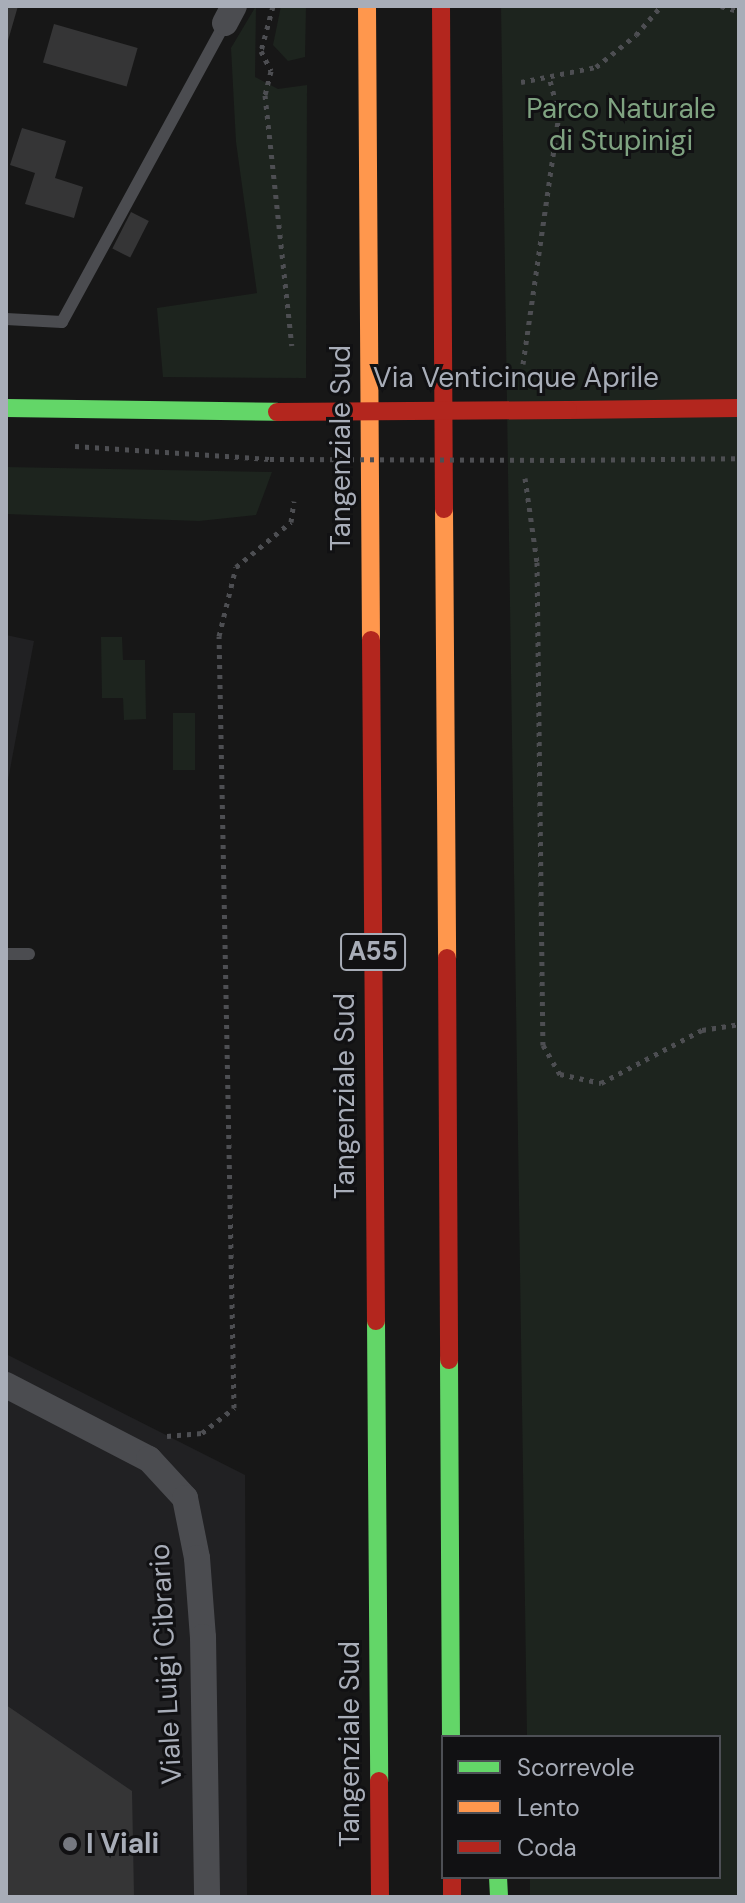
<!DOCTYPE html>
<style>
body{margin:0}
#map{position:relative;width:745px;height:1903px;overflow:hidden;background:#171717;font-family:"DM Sans",sans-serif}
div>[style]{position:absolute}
.built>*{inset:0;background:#212123}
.green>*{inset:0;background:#1d241e;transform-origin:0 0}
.building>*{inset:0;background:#353536;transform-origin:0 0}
.path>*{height:5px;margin-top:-2.5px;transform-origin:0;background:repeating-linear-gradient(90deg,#4d4e52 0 4px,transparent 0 10px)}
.lane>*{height:12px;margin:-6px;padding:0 6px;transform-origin:6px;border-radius:6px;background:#4b4c50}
.street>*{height:26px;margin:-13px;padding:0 13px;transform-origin:13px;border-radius:13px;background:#4b4c50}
.fast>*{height:18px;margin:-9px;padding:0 9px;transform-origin:9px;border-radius:9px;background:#63d668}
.slow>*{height:18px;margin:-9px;padding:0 9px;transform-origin:9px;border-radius:9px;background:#ff974d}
.jam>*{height:18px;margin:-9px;padding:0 9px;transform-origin:9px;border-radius:9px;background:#b3261e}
.path-bridge>*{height:5px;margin-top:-2.5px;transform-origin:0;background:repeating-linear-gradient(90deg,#4d4e52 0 4px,transparent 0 10px)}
.jam-bridge>*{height:18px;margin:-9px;padding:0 9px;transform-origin:9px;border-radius:9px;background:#b3261e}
.dots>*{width:22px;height:22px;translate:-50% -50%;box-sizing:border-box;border:4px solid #111113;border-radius:50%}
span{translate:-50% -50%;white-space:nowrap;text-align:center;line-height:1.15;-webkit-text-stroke:6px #111113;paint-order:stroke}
.shield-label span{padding:2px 6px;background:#111113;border:2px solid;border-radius:6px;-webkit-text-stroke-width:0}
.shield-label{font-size:26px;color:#a8adb8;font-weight:700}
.park-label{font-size:28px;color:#7fa381}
.street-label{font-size:28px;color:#a8adb8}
.poi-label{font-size:28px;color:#a8adb8;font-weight:700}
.left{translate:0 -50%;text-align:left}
.frame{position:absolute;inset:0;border:8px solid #a8adb8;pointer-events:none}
.legend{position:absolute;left:441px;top:1735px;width:280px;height:144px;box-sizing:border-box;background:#111113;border:2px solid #4d4f55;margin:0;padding:10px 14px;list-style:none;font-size:24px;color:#a8adb8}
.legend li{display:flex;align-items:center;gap:16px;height:40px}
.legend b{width:40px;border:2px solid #4d4f55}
</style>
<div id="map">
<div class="built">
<div style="clip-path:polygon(6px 635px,34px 641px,6px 791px)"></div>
<div style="clip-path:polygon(6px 1354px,245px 1475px,247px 1897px,6px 1897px)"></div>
</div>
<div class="green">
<div style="clip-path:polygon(256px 6px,255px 77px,278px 89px,307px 85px,306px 378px,163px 377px,157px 308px,257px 293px,236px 142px,231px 48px)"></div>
<div style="clip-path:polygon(281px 6px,306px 6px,305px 57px,288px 61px,273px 45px)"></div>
<div style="clip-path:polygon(501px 6px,739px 6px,739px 1897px,530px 1897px,530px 1877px,719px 1877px,719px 1737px,527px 1737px)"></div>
<div style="clip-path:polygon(6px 467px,272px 472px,256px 515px,199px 521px,6px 514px)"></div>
<div style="clip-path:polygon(101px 637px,122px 637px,123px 660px,145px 660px,146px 719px,124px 720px,123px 698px,102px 698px)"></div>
<div style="left:173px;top:713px;width:22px;height:57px"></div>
</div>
<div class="building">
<div style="clip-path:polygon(6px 6px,18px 6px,7px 44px,6px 44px)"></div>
<div style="left:54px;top:24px;width:87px;height:40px;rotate:16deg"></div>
<div style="clip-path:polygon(22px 128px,66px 141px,55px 178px,83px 187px,74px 218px,25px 204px,35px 173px,10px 165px)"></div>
<div style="left:131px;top:212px;width:20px;height:41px;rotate:27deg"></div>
<div style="clip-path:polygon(6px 1705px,132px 1791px,134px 1897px,6px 1897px)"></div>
</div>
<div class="path">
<div style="left:273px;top:6px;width:47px;rotate:104.9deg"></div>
<div style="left:261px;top:51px;width:22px;rotate:63deg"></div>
<div style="left:271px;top:71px;width:25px;rotate:104deg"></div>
<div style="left:265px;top:95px;width:252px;rotate:83.9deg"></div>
<div style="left:721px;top:6px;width:19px;rotate:16deg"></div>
<div style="left:521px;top:82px;width:76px;rotate:-11.3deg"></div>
<div style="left:596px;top:67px;width:51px;rotate:-38.7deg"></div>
<div style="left:636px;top:35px;width:38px;rotate:-49deg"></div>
<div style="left:523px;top:364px;width:253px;rotate:-81.8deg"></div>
<div style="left:559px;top:114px;width:35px;rotate:-105deg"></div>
<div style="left:75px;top:446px;width:195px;rotate:3.8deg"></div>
<div style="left:561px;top:460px;width:178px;rotate:-0.6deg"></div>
<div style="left:525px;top:478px;width:85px;rotate:81.9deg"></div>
<div style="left:537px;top:562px;width:483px;rotate:89.3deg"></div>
<div style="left:543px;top:1045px;width:34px;rotate:60deg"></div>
<div style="left:560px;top:1074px;width:42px;rotate:12.4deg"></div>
<div style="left:601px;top:1083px;width:114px;rotate:-27.7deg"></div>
<div style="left:702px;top:1030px;width:37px;rotate:-9deg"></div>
<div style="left:167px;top:1436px;width:35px;rotate:-5deg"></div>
<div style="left:202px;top:1433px;width:41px;rotate:-38deg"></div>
<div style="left:234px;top:1408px;width:772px;rotate:-91.11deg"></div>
<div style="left:219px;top:636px;width:71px;rotate:-76.2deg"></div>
<div style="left:236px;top:567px;width:71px;rotate:-39.3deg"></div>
<div style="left:291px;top:522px;width:21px;rotate:-82deg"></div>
</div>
<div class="lane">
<div style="left:6px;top:319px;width:56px;rotate:3.1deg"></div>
<div style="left:62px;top:322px;width:341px;rotate:-61.4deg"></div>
<div style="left:6px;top:954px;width:23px"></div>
</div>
<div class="street">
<div style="left:225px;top:23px;width:19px;rotate:-62deg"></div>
<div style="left:6px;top:1385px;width:161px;rotate:27.4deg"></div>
<div style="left:149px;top:1459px;width:53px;rotate:47.3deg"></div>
<div style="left:185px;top:1498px;width:61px;rotate:78.7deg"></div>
<div style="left:197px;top:1558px;width:79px;rotate:85.7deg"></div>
<div style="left:203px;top:1637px;width:260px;rotate:89.1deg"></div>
</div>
<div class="fast">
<div style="left:6px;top:408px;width:271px;rotate:0.8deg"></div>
<div style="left:376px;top:1321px;width:460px;rotate:89.6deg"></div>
<div style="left:449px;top:1360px;width:377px;rotate:89.7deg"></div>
<div style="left:498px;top:1877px;width:20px;rotate:87deg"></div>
</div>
<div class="slow">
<div style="left:367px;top:6px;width:634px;rotate:89.64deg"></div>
<div style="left:444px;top:509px;width:449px;rotate:89.6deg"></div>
</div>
<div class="jam">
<div style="left:441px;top:6px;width:503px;rotate:89.66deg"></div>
<div style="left:568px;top:410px;width:171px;rotate:-0.7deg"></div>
<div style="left:371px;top:640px;width:681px;rotate:89.58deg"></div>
<div style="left:447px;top:958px;width:402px;rotate:89.7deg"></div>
<div style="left:379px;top:1781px;width:116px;rotate:89.5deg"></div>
<div style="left:452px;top:1877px;width:20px;rotate:90deg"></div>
</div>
<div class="path-bridge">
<div style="left:270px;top:459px;width:291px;rotate:0.2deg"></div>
</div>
<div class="jam-bridge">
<div style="left:277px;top:412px;width:291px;rotate:-0.4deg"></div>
</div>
<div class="dots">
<div style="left:70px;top:1844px;background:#757880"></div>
</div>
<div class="shield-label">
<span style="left:373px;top:952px">A55</span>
</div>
<div class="park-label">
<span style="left:621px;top:125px">Parco Naturale<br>di Stupinigi</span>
</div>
<div class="street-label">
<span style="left:516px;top:378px">Via Venticinque Aprile</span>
<span style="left:341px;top:448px;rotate:-90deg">Tangenziale Sud</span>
<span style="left:345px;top:1096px;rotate:-90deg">Tangenziale Sud</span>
<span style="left:166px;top:1664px;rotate:-93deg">Viale Luigi Cibrario</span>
<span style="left:350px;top:1744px;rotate:-90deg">Tangenziale Sud</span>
</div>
<div class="poi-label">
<span class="left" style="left:86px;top:1844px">I Viali</span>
</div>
<div class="frame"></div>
<ul class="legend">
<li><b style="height:10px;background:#63d668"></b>Scorrevole</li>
<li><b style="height:10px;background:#ff974d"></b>Lento</li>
<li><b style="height:10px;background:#b3261e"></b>Coda</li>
</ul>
</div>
